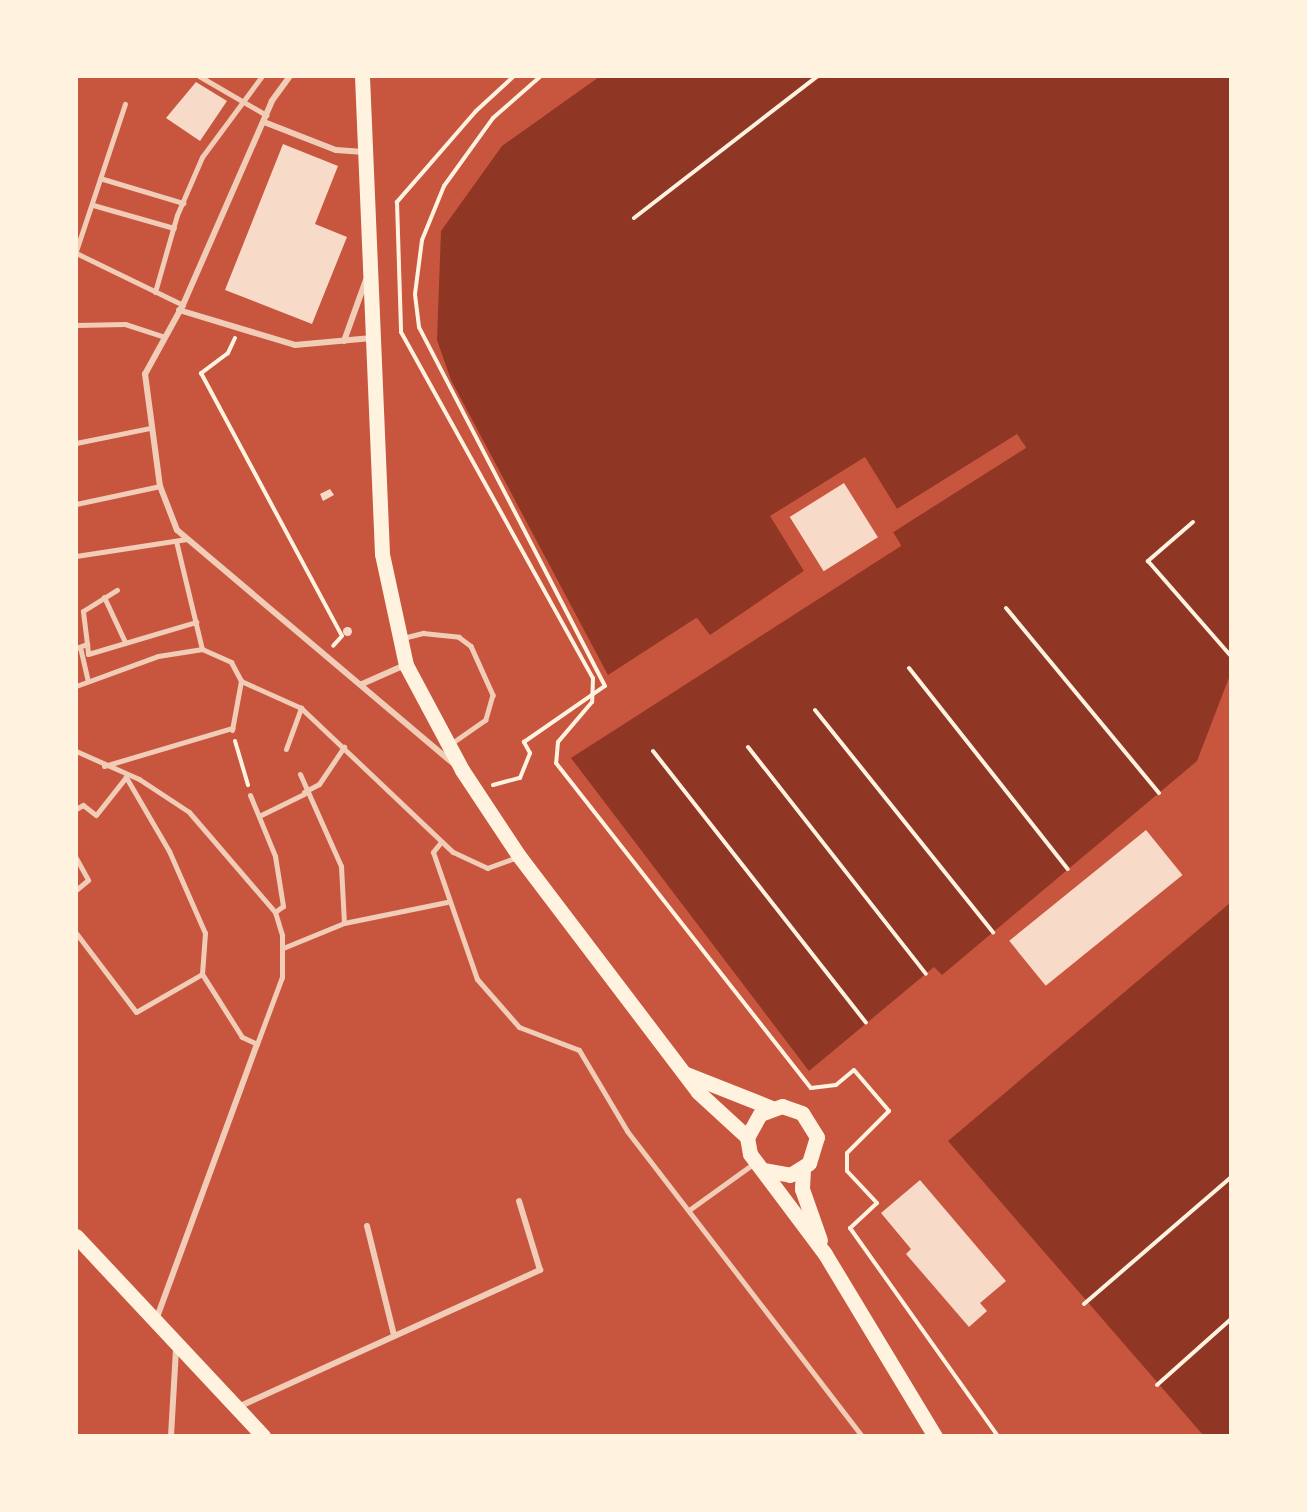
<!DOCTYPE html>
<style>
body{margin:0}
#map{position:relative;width:1307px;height:1512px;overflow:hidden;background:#c8553d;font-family:"Asap Condensed",sans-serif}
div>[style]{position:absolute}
.water>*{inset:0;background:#8f3625}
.pier>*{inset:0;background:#c8553d}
.building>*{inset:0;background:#f7dbc8;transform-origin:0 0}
.round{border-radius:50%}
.path>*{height:4px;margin:-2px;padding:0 2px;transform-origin:2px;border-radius:2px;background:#fff3e0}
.service>*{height:4.5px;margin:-2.25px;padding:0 2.25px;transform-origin:2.25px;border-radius:2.25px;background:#f1ccb7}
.pedestrian>*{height:5px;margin:-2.5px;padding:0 2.5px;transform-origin:2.5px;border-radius:2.5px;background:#f1ccb7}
.minor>*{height:6px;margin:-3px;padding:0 3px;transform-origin:3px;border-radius:3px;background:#f1ccb7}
.primary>*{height:15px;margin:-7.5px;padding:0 7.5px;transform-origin:7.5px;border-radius:7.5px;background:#fff3e0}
span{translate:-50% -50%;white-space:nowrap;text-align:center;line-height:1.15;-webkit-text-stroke:5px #fff3e0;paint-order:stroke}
.frame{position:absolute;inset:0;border:78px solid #fff3e0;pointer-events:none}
</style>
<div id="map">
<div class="water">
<div style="clip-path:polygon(599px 77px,1230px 77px,1230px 675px,1197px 761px,942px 975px,934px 967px,809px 1071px,571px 758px,901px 546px,892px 533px,1026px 447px,1017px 435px,897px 509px,865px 458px,771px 516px,804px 571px,710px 636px,696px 618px,608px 675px,451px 380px,437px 340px,441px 231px,502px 146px)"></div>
<div style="clip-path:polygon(1230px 903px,1230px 1435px,1203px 1435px,948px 1141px)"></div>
</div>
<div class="pier">
<div style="clip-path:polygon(1017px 434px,1026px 448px,893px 532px,901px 545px,571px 758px,897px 545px,891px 530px,1022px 447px,1016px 438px,897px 512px,864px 461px,774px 517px,806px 573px,711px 638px,696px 622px,607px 678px,697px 618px,710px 635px,804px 571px,770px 516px,865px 457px,897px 509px)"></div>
</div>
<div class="building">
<div style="clip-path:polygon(196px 82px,227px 101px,200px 141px,166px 118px)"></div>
<div style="clip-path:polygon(283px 144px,338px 166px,315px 224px,347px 237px,312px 324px,225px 290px)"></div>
<div style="left:844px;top:483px;width:64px;height:64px;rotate:58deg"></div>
<div style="clip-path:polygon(330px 489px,334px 495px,323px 501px,320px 494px)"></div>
<div class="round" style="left:342.5px;top:626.5px;width:9px;height:9px"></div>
<div style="left:1146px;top:830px;width:58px;height:176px;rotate:51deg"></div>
<div style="clip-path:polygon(920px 1180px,1006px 1281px,980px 1303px,987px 1311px,969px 1327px,906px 1254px,911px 1249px,881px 1213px)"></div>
</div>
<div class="path">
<div style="left:514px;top:76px;width:52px;rotate:137.4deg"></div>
<div style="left:476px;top:111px;width:121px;rotate:131deg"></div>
<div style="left:397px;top:202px;width:130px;rotate:88.2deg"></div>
<div style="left:401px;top:332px;width:396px;rotate:61deg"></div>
<div style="left:593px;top:678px;width:24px;rotate:92deg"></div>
<div style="left:592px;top:702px;width:52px;rotate:130.4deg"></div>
<div style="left:558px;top:742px;width:21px;rotate:95deg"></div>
<div style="left:556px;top:763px;width:413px;rotate:51.9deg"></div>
<div style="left:811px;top:1088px;width:25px;rotate:-7deg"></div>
<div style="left:836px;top:1085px;width:23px;rotate:-40deg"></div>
<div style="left:854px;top:1070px;width:54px;rotate:49.5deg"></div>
<div style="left:889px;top:1111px;width:59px;rotate:135deg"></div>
<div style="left:847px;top:1153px;width:18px;rotate:90deg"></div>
<div style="left:847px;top:1171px;width:44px;rotate:46.8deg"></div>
<div style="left:877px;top:1203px;width:37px;rotate:137deg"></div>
<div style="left:850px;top:1228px;width:255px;rotate:54.6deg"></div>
<div style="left:634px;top:218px;width:232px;rotate:-37.7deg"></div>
<div style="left:235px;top:338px;width:17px;rotate:115deg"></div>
<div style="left:228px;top:353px;width:34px;rotate:143deg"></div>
<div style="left:201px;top:373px;width:298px;rotate:61.8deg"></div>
<div style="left:342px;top:636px;width:13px;rotate:132deg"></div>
<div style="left:1193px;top:522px;width:60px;rotate:139.1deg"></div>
<div style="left:1148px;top:561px;width:125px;rotate:48.9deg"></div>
<div style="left:1006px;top:608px;width:240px;rotate:50.4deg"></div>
<div style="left:909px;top:668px;width:256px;rotate:51.7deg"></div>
<div style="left:815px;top:710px;width:285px;rotate:51.3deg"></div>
<div style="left:235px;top:741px;width:46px;rotate:73.5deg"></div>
<div style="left:748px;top:747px;width:288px;rotate:51.9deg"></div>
<div style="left:653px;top:751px;width:345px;rotate:51.9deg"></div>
<div style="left:493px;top:785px;width:28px;rotate:-15deg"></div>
<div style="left:520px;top:778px;width:27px;rotate:-68deg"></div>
<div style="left:530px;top:753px;width:13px;rotate:-119deg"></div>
<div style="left:524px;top:742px;width:98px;rotate:-34.7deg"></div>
<div style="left:605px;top:686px;width:404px;rotate:-117.4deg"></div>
<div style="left:419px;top:327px;width:33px;rotate:-97deg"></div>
<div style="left:415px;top:294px;width:54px;rotate:-82.6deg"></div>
<div style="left:422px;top:240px;width:58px;rotate:-67.8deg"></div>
<div style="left:444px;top:186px;width:84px;rotate:-54.2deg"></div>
<div style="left:493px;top:118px;width:64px;rotate:-41.2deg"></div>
<div style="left:1084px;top:1304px;width:193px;rotate:-40.8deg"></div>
<div style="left:1157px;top:1385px;width:98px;rotate:-41.7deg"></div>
</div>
<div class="service">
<div style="left:403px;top:638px;width:21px;rotate:-14deg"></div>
<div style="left:423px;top:633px;width:36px;rotate:6deg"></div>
<div style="left:459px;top:637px;width:15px;rotate:37deg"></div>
<div style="left:471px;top:646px;width:54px;rotate:65.8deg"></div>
<div style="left:493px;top:695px;width:26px;rotate:106deg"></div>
<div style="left:486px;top:720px;width:44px;rotate:145.2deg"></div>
</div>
<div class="pedestrian">
<div style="left:199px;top:76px;width:78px;rotate:30.2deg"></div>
<div style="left:103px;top:179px;width:84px;rotate:16.7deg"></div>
<div style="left:93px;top:205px;width:84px;rotate:15.9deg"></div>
<div style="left:76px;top:251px;width:155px;rotate:-71.6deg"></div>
<div style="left:76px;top:253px;width:119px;rotate:25.9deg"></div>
<div style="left:155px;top:292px;width:80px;rotate:-74.1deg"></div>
<div style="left:177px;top:215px;width:63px;rotate:-66.7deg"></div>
<div style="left:202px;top:157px;width:101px;rotate:-53.5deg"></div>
<div style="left:76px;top:325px;width:49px;rotate:-1.2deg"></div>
<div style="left:125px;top:324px;width:39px;rotate:18deg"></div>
<div style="left:76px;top:443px;width:76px;rotate:-11.5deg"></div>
<div style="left:76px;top:504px;width:86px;rotate:-12.1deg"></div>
<div style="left:176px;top:541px;width:111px;rotate:76.5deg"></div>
<div style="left:76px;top:556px;width:112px;rotate:-8.7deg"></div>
<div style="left:104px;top:597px;width:50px;rotate:65deg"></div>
<div style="left:87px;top:644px;width:33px;rotate:-97deg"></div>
<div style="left:83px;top:611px;width:40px;rotate:-32deg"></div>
<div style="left:80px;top:647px;width:35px;rotate:77deg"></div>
<div style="left:76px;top:648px;width:12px;rotate:-20deg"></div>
<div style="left:87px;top:644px;width:10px;rotate:84deg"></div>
<div style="left:88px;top:654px;width:113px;rotate:-16.5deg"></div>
<div style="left:202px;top:649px;width:32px;rotate:24deg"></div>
<div style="left:231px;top:662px;width:21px;rotate:62deg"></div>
<div style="left:241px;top:681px;width:66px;rotate:24.2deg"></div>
<div style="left:301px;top:708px;width:209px;rotate:43.5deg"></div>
<div style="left:453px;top:852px;width:38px;rotate:25deg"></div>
<div style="left:487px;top:868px;width:32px;rotate:-20deg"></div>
<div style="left:76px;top:686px;width:87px;rotate:-20.1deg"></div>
<div style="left:158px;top:656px;width:45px;rotate:-9deg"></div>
<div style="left:232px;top:730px;width:50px;rotate:-79.6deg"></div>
<div style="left:286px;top:749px;width:44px;rotate:-69.9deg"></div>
<div style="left:76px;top:751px;width:69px;rotate:24deg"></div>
<div style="left:139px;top:779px;width:60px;rotate:33.4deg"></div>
<div style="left:189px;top:812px;width:132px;rotate:49.3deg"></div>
<div style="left:275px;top:912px;width:24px;rotate:73deg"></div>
<div style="left:282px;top:935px;width:42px;rotate:90deg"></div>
<div style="left:282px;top:977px;width:72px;rotate:110.5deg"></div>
<div style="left:257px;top:1044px;width:17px;rotate:-155deg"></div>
<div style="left:242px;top:1037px;width:75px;rotate:-122.4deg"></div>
<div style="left:202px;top:974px;width:41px;rotate:-85.8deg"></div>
<div style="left:205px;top:933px;width:90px;rotate:-113.7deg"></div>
<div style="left:169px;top:851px;width:86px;rotate:-120.2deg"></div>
<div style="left:104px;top:766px;width:134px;rotate:-16.5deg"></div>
<div style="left:300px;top:774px;width:101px;rotate:66deg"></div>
<div style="left:341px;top:866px;width:57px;rotate:87deg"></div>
<div style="left:304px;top:792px;width:17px;rotate:-28deg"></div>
<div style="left:319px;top:784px;width:45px;rotate:-56deg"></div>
<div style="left:250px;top:795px;width:66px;rotate:67.7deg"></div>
<div style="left:275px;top:856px;width:51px;rotate:80.9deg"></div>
<div style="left:283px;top:906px;width:10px;rotate:143deg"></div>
<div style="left:76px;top:809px;width:8px;rotate:-30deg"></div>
<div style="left:83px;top:805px;width:16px;rotate:38deg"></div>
<div style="left:96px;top:815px;width:48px;rotate:-51.7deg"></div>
<div style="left:259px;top:816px;width:50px;rotate:-26.1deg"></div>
<div style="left:441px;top:842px;width:13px;rotate:129deg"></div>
<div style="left:433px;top:852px;width:134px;rotate:70.9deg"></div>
<div style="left:477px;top:979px;width:64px;rotate:48.8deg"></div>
<div style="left:519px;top:1027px;width:64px;rotate:21deg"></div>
<div style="left:579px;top:1050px;width:94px;rotate:59.3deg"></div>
<div style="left:627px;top:1131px;width:385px;rotate:52.4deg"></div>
<div style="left:76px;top:858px;width:25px;rotate:61deg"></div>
<div style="left:88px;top:880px;width:16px;rotate:140deg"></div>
<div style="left:76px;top:933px;width:99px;rotate:52.8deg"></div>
<div style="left:136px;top:1012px;width:76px;rotate:-29.9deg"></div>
<div style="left:283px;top:948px;width:66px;rotate:-22.3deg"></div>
<div style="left:344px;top:923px;width:105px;rotate:-11.5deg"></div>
<div style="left:689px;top:1210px;width:79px;rotate:-35.7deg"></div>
</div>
<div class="minor">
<div style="left:290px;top:76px;width:31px;rotate:126deg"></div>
<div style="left:272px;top:101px;width:223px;rotate:113.6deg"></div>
<div style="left:183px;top:305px;width:79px;rotate:118.8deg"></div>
<div style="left:145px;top:374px;width:113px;rotate:82.4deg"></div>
<div style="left:160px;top:486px;width:47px;rotate:68.9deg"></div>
<div style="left:177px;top:530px;width:361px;rotate:40.2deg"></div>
<div style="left:264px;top:122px;width:77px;rotate:21.3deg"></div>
<div style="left:336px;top:150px;width:28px;rotate:4deg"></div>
<div style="left:179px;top:310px;width:121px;rotate:16.8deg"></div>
<div style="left:295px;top:345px;width:77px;rotate:-5.2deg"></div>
<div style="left:344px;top:341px;width:65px;rotate:-70.2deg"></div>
<div style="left:362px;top:684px;width:47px;rotate:-23.8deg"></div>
<div style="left:367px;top:1226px;width:112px;rotate:76.1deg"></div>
<div style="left:156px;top:1320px;width:294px;rotate:-69.9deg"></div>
<div style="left:238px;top:1407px;width:332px;rotate:-24.4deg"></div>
<div style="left:540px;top:1270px;width:72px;rotate:-106.9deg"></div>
<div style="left:171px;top:1436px;width:88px;rotate:-86.7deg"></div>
</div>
<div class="primary">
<div style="left:362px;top:76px;width:478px;rotate:87.6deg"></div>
<div style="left:382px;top:554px;width:114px;rotate:77.8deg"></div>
<div style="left:406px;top:665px;width:119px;rotate:61.9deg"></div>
<div style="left:462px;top:770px;width:103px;rotate:56.5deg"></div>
<div style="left:519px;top:856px;width:296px;rotate:52.8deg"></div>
<div style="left:698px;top:1092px;width:67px;rotate:42.6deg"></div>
<div style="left:686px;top:1074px;width:92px;rotate:21.6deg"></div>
<div style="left:803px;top:1169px;width:20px;rotate:93deg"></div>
<div style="left:802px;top:1189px;width:54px;rotate:70.6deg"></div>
<div style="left:763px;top:1170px;width:27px;rotate:10deg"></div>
<div style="left:790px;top:1175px;width:22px;rotate:-32deg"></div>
<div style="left:809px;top:1163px;width:27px;rotate:-73deg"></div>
<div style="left:817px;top:1137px;width:28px;rotate:-122deg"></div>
<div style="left:802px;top:1113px;width:21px;rotate:-161deg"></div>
<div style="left:782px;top:1106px;width:23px;rotate:160deg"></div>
<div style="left:760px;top:1114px;width:26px;rotate:119deg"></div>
<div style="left:747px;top:1137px;width:17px;rotate:80deg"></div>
<div style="left:750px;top:1154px;width:125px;rotate:53.1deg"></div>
<div style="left:825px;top:1254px;width:213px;rotate:58.9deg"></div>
<div style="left:76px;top:1236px;width:274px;rotate:46.9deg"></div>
</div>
<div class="frame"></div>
</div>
